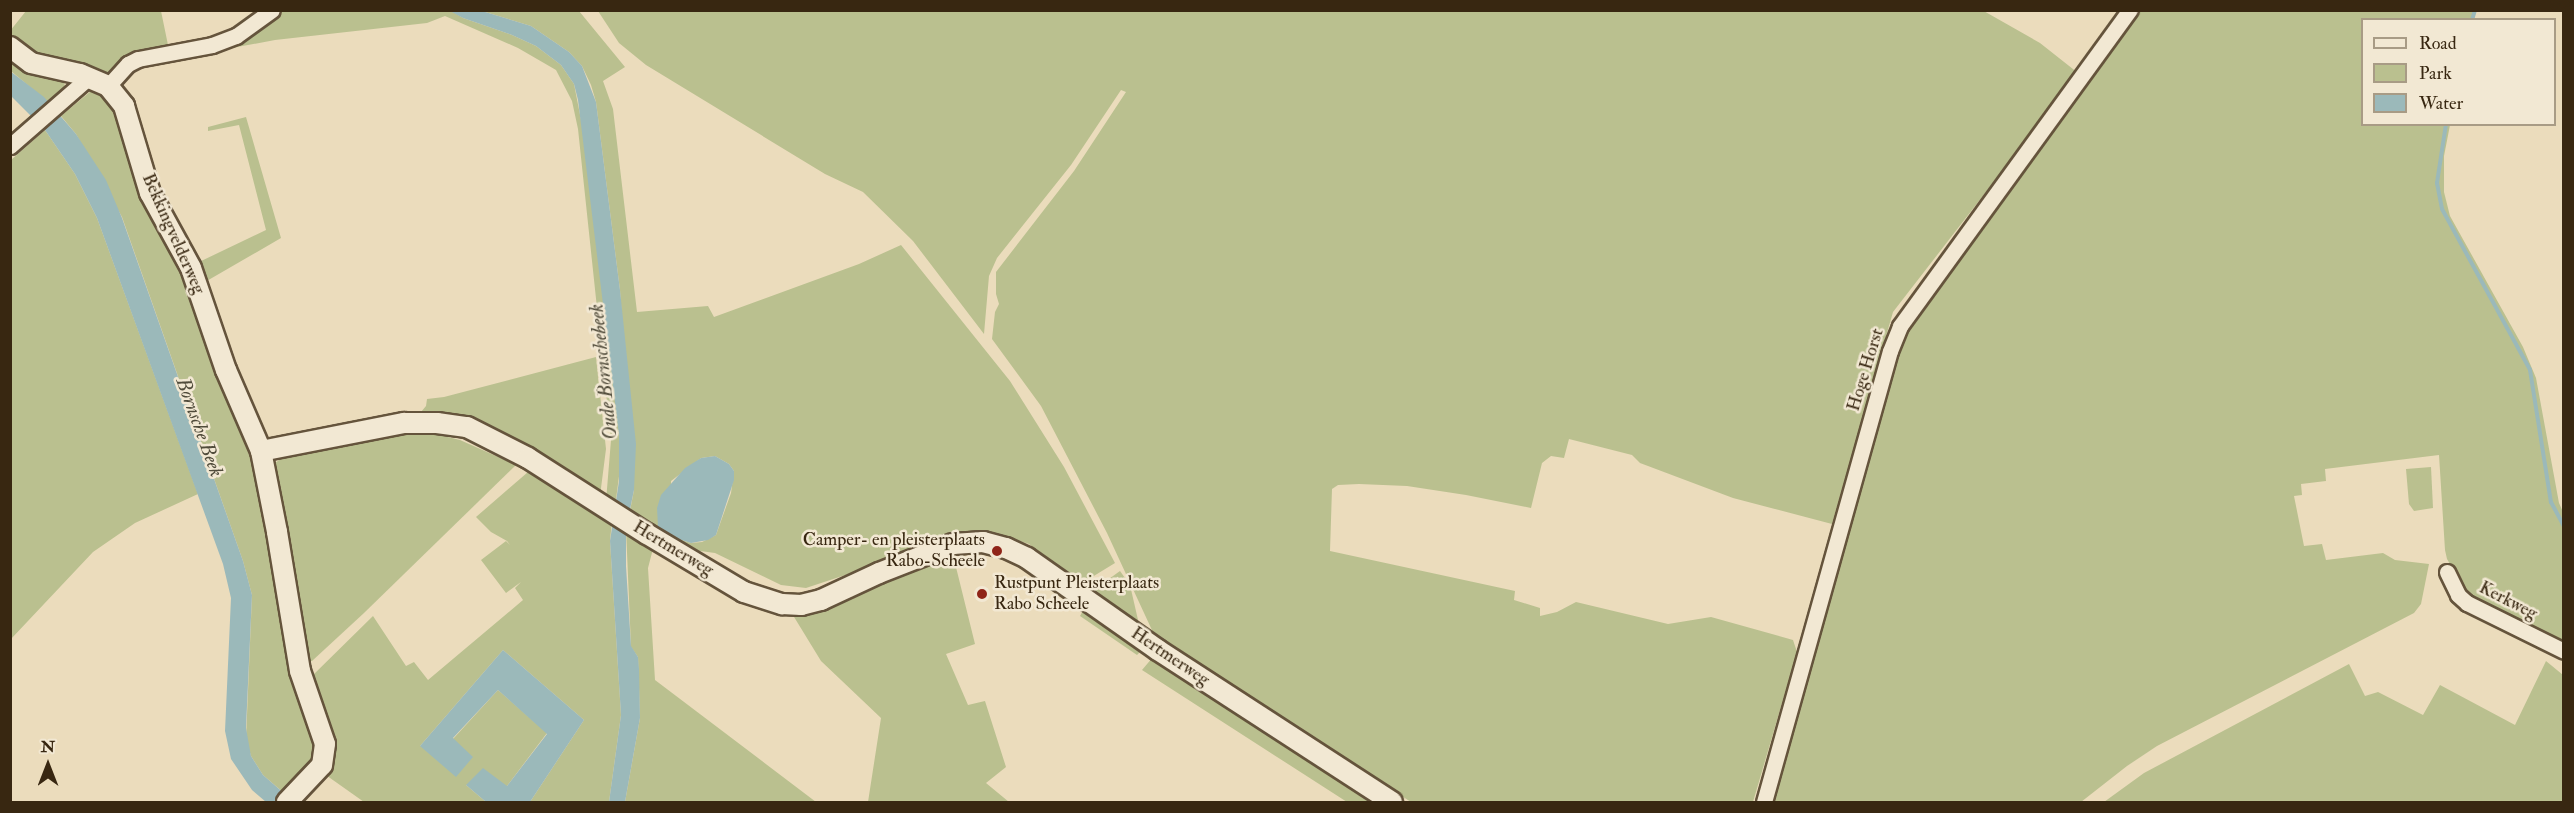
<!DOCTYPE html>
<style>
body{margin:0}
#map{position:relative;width:2574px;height:813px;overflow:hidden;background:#ebdcbc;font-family:"IM FELL Double Pica",serif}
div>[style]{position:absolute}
.green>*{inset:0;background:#bac08f}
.water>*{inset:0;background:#9bb9ba}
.stream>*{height:4px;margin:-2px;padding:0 2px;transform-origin:2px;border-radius:2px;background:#9bb9ba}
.roads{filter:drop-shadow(2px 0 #65543c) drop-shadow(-2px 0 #65543c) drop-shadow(0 2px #65543c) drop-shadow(0 -2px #65543c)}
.minor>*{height:15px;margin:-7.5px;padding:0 7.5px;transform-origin:7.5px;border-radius:7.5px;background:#f2e8d3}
.tertiary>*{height:20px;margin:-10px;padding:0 10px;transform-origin:10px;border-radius:10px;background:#f2e8d3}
.dots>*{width:16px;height:16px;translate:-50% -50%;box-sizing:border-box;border:3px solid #f2e8d3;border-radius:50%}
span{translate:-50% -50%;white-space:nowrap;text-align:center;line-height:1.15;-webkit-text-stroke:5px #f2e8d3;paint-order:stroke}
.street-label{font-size:18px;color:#382711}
.poi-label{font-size:18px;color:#382711}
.right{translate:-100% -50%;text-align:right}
.left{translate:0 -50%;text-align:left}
.water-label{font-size:20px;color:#514c3b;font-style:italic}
.frame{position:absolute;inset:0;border:12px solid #382711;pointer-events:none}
.legend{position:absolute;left:2361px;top:18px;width:195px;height:108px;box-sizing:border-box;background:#f2e8d3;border:2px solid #a89b85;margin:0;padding:8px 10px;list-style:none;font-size:18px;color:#382711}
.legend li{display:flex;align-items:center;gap:12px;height:30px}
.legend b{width:30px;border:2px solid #a89b85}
.north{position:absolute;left:18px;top:735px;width:60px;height:60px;-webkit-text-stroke:4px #f2e8d3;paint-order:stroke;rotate:0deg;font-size:16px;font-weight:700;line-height:24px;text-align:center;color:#382711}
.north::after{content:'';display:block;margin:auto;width:21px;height:27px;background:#382711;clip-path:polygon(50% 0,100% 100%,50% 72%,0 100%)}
</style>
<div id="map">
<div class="green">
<div style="clip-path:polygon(450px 10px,463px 18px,512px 35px,536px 46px,561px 65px,574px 84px,583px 130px,617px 407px,621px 461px,615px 507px,606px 501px,611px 440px,578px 129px,572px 101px,556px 70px,518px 48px,445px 16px,427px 23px,275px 40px,221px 50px,237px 45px,265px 27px,281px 11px)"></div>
<div style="clip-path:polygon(1982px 10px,2040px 43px,2078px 73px,1893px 312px,1832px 524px,1733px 498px,1640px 463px,1632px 455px,1569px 439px,1564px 458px,1551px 456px,1542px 463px,1531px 508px,1466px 495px,1407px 486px,1359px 484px,1338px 485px,1332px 489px,1330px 551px,1515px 591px,1514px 600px,1540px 608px,1540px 616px,1557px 612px,1576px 602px,1668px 624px,1711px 617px,1793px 640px,1797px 652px,1753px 802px,1411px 802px,1173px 648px,1157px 641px,1107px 533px,1041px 406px,992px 339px,995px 312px,999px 304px,996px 294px,996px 272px,1074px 171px,1126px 92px,1121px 90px,1071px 165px,997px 258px,989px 276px,984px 334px,913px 241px,863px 192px,825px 174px,646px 65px,619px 43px,598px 11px)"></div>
<div style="clip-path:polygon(26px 11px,161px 11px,168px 45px,194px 41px,109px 76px,44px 62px,11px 39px,10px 31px)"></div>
<div style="clip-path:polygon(evenodd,482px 11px,579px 11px,625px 67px,603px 81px,613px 109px,637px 312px,708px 306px,714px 317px,859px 264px,901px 245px,1010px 381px,1064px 467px,1115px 563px,1079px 585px,1029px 544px,1007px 537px,984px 534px,951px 540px,806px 588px,781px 585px,715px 553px,693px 550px,629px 516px,634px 490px,620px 290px,596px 102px,591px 85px,582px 66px,569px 52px,531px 26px,482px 11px,715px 456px,729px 464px,734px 471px,731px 493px,716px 535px,702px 542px,691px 543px,672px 537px,671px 481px,701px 458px,715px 456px)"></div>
<div style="clip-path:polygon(2140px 11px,2476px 11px,2474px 19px,2362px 20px,2362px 124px,2450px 125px,2444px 156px,2444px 192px,2450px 216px,2523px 347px,2536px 378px,2559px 503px,2563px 512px,2563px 648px,2468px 595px,2447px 559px,2445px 550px,2439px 455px,2325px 469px,2326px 481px,2301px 484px,2302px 495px,2294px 496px,2304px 546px,2322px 544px,2326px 560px,2383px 553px,2395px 560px,2429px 564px,2421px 604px,2414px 613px,2157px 746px,2127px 766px,2081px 802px,1772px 802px,1906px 320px)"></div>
<div style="clip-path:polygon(10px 52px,64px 78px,65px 90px,49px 103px,11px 71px)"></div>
<div style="clip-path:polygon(91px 91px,100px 91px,115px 105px,174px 247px,238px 418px,261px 491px,320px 756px,285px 794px,263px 775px,251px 756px,246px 739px,252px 595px,243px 561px,122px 217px,76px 134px,61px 116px)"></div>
<div style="clip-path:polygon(246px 117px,281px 238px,205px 282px,197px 263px,266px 230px,239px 125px,208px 131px,208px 127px)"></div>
<div style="clip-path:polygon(45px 130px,75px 174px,97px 218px,198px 494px,135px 523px,93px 552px,11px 639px,11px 160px)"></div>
<div style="clip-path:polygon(596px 357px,606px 449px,600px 496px,492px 432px,348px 428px,345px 422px,421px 412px,426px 406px,427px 399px,444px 397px)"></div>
<div style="clip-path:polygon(411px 433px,436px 434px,460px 440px,516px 465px,364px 613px,312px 661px,308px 661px,271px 476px,274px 464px,289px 452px)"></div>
<div style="clip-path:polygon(2431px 467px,2433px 508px,2414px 511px,2409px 504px,2406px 469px)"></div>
<div style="clip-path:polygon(528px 472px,612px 521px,610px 541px,621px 715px,609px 802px,530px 802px,584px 720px,503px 650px,420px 746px,453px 739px,498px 690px,547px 733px,507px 786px,466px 785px,486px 802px,364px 802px,323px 773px,331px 741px,328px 723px,311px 677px,373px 616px,406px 666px,414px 662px,428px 680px,523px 600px,515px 588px,521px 582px,506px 593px,481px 560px,506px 541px,510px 545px,507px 541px,491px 532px,476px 517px)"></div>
<div style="clip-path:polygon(626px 529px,654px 545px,648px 568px,655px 680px,816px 802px,625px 802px,640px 718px,638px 657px,631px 647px)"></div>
<div style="clip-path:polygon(953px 555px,975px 644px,946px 654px,968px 705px,985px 701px,1006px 767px,986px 783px,1009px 802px,868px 802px,881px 718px,821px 661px,791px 612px)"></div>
<div style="clip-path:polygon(1120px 571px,1130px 585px,1141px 633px,1088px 594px)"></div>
<div style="clip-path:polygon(1084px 609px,1139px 647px,1139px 653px,1137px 655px,1080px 616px)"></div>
<div style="clip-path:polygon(1153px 657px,1175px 673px,1374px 802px,1347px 802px,1142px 670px)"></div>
<div style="clip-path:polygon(2546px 661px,2563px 675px,2563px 802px,2104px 802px,2144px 773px,2349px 664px,2365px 696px,2378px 692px,2423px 715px,2440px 685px,2515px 725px)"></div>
</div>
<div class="water">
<div style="clip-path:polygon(450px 11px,482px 11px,531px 26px,569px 52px,582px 66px,596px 102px,620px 290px,636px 444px,634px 490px,626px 529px,626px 566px,631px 646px,638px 657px,639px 669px,640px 718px,625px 802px,609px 802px,621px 715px,610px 541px,619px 481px,619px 435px,578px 100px,574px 84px,561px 65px,536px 46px,512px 35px,463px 18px)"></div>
<div style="clip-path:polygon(10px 71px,44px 97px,76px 134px,106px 180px,122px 218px,243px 561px,252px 595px,246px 728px,251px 756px,263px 775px,294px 802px,266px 802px,252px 790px,231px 759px,225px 731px,231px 598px,223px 564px,97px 218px,75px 174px,45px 130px,11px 96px)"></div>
<div style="clip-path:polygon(715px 456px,729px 464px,734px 471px,734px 480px,716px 535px,708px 540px,691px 543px,672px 537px,658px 527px,657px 508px,661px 495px,685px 468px,701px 458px)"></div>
<div style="clip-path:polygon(503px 650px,584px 720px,530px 802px,486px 802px,466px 785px,483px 768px,507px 786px,547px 734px,498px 690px,453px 738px,473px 757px,456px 777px,420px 746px)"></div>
</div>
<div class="stream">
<div style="left:2472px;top:20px;width:10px;rotate:-73deg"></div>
<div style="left:2446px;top:124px;width:60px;rotate:98.7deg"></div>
<div style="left:2437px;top:183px;width:26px;rotate:79deg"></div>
<div style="left:2442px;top:209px;width:183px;rotate:61.3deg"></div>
<div style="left:2530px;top:370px;width:134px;rotate:81deg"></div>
<div style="left:2551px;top:502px;width:27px;rotate:62deg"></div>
</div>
<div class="roads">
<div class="minor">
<div style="left:108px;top:86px;width:30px;rotate:-48deg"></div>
<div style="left:128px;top:64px;width:11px;rotate:-27deg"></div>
<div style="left:138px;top:59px;width:75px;rotate:-10.7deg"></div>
<div style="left:212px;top:45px;width:26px;rotate:-21deg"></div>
<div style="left:236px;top:36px;width:44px;rotate:-35.8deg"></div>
<div style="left:10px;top:146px;width:105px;rotate:-41.1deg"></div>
<div style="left:2447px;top:572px;width:25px;rotate:64deg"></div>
<div style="left:2458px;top:595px;width:12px;rotate:42deg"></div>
<div style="left:2467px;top:603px;width:108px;rotate:26.3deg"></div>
<div style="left:1764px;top:802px;width:468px;rotate:-74.4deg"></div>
<div style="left:1890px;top:351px;width:27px;rotate:-68deg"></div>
<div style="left:1900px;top:326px;width:391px;rotate:-54deg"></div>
</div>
<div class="tertiary">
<div style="left:10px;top:47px;width:26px;rotate:37deg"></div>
<div style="left:31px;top:63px;width:50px;rotate:12.7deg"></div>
<div style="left:80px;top:74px;width:30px;rotate:23deg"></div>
<div style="left:108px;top:86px;width:26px;rotate:51deg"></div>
<div style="left:124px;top:106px;width:91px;rotate:73.4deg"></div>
<div style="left:150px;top:193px;width:85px;rotate:61.3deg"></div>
<div style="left:191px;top:268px;width:108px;rotate:71.1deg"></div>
<div style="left:226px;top:370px;width:88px;rotate:66.6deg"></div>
<div style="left:261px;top:451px;width:83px;rotate:78.8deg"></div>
<div style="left:277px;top:532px;width:141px;rotate:80.6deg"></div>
<div style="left:300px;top:671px;width:77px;rotate:71.1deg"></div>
<div style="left:325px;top:744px;width:21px;rotate:98deg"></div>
<div style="left:322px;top:765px;width:51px;rotate:133.4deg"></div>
<div style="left:261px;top:451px;width:146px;rotate:-11.1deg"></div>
<div style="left:404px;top:423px;width:33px"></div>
<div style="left:437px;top:423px;width:30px;rotate:8deg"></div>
<div style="left:467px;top:427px;width:68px;rotate:26.9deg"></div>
<div style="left:528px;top:458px;width:141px;rotate:32.6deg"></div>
<div style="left:647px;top:534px;width:113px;rotate:30.9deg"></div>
<div style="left:744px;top:592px;width:40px;rotate:18deg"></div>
<div style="left:782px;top:604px;width:19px;rotate:3deg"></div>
<div style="left:801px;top:605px;width:21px;rotate:-14deg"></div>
<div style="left:821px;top:600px;width:64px;rotate:-25deg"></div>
<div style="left:879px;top:573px;width:79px;rotate:-21.4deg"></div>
<div style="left:953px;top:544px;width:30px;rotate:-4deg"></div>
<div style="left:983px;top:542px;width:24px;rotate:15deg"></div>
<div style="left:1006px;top:548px;width:23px;rotate:25deg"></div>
<div style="left:1027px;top:558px;width:160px;rotate:35.1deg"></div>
<div style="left:1158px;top:650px;width:279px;rotate:33deg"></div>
</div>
</div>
<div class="dots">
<div style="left:997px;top:551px;background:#8f2418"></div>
<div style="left:982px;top:594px;background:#8f2418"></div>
</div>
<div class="street-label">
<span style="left:173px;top:234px;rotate:66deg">Bekkingvelderweg</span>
<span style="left:1866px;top:370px;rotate:-73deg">Hoge Horst</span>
<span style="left:673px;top:549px;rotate:31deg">Hertmerweg</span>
<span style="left:2508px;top:601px;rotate:27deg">Kerkweg</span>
<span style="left:1170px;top:657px;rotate:34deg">Hertmerweg</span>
</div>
<div class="poi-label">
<span class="right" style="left:985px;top:551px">Camper- en pleisterplaats<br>Rabo-Scheele</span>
<span class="left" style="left:994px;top:594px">Rustpunt Pleisterplaats<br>Rabo Scheele</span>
</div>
<div class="water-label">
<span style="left:603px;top:372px;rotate:-96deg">Oude Bornschebeek</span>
<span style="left:200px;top:427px;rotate:70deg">Bornsche Beek</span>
</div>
<div class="frame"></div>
<ul class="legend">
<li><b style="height:8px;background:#f2e8d3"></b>Road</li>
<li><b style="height:16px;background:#bac08f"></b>Park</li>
<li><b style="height:16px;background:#9bb9ba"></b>Water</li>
</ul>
<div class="north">N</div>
</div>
